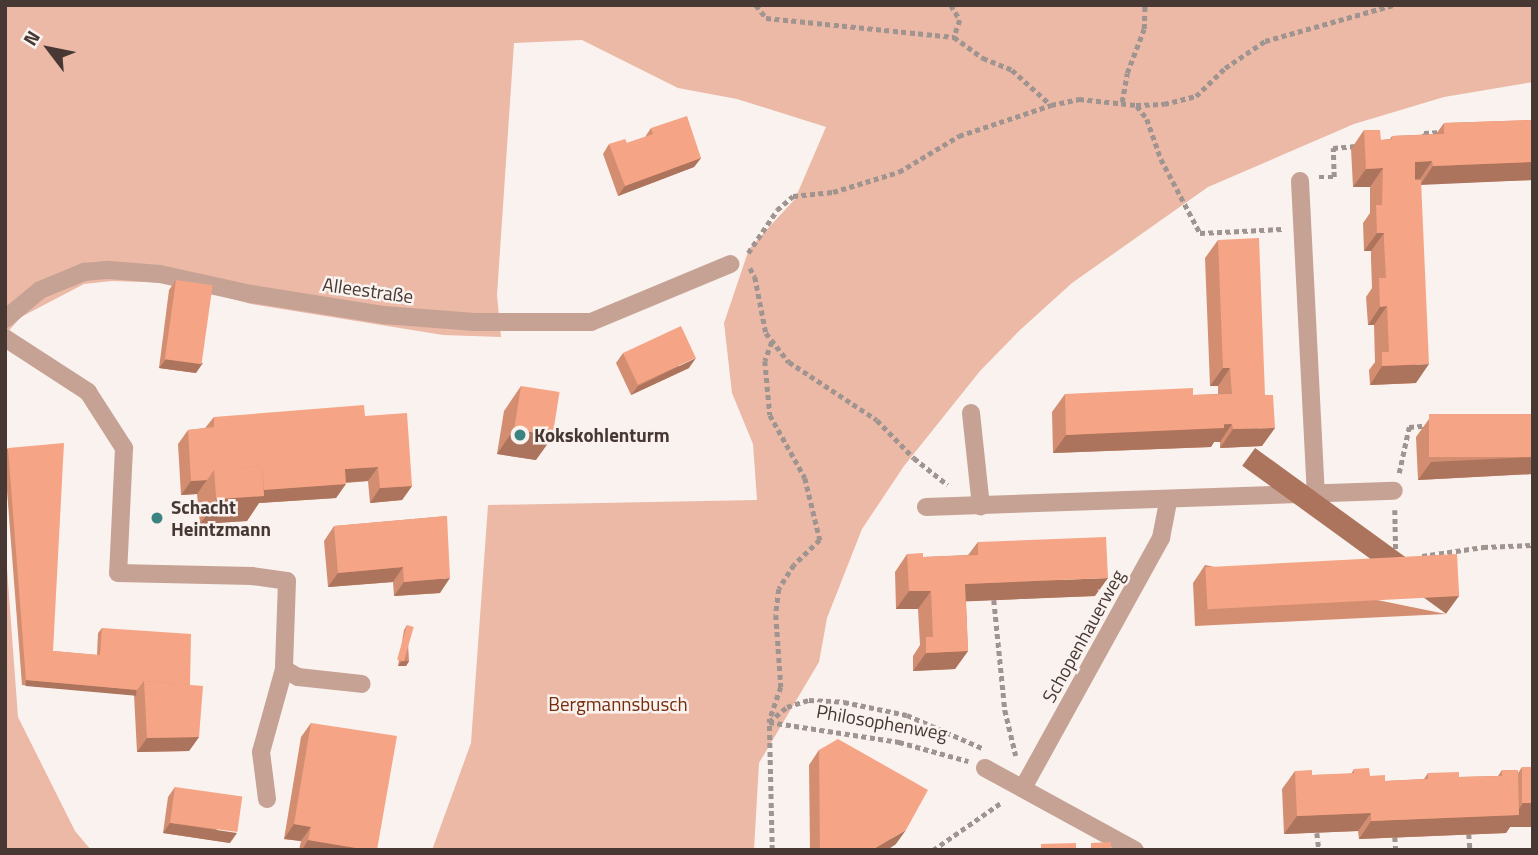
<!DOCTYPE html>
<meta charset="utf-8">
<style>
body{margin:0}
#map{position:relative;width:1538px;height:855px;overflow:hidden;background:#faf2ef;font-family:"Titillium Web",sans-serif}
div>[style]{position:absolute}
.green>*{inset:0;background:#ebb9a6}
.path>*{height:4.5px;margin-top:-2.25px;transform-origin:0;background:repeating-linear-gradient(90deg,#9f9490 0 5px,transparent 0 8.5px)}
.minor>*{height:18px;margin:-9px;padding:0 9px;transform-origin:9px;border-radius:9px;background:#c6a294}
.wall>*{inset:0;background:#d38e72}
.shaded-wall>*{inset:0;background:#ac745d;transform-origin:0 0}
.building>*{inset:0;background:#f5a585;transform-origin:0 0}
.dots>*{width:19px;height:19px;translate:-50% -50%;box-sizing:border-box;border:4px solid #faf2ef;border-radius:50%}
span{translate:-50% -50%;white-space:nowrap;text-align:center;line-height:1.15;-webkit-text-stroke:5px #faf2ef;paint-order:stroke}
.street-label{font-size:19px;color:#473833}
.poi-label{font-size:19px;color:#473833;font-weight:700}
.left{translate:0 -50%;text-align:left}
.park-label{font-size:19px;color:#752e0d}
.frame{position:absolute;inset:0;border:7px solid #473833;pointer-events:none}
.north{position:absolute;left:14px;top:14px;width:70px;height:70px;-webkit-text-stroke:5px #faf2ef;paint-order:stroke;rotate:302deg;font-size:19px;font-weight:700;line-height:28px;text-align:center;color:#473833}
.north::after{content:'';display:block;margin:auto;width:24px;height:32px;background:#473833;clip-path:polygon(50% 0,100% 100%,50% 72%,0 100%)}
</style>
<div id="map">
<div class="green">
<div style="clip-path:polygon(5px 5px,1533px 5px,1533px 82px,1444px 97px,1354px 124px,1208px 187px,1072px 283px,1020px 330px,980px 371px,904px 466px,862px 529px,827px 618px,819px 662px,759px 763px,754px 850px,432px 850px,471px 743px,488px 505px,757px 500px,753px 444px,732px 393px,724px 323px,749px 249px,795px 199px,826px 127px,737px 99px,678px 88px,582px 40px,514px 43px,497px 295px,501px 337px,443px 335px,251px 304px,173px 283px,112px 281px,84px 284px,21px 317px,5px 335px)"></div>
<div style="clip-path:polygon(5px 541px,18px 717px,75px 831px,91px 850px,5px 850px)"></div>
</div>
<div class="path">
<div style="left:756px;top:5px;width:16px;rotate:52deg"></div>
<div style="left:766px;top:18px;width:189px;rotate:5.8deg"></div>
<div style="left:951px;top:5px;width:17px;rotate:59deg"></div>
<div style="left:960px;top:20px;width:18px;rotate:109deg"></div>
<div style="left:954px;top:37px;width:36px;rotate:36deg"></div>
<div style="left:983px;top:58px;width:31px;rotate:22deg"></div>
<div style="left:1012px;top:70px;width:52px;rotate:41.9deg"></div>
<div style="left:1122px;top:102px;width:29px;rotate:-80deg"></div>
<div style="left:1127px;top:73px;width:47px;rotate:-68.9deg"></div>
<div style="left:1144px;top:29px;width:24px;rotate:-88deg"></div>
<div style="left:1137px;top:106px;width:16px;rotate:52deg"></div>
<div style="left:1147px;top:119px;width:42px;rotate:70.7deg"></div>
<div style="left:1161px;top:159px;width:84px;rotate:62.2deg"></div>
<div style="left:1200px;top:233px;width:82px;rotate:-2.8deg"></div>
<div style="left:1425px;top:138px;width:5px;rotate:-101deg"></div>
<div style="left:1424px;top:133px;width:17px;rotate:-3deg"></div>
<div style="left:1319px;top:177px;width:15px"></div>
<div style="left:1334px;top:177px;width:29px;rotate:-92deg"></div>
<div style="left:1333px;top:148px;width:23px;rotate:-5deg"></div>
<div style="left:748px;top:253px;width:52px;rotate:-56deg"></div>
<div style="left:777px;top:210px;width:21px;rotate:-41deg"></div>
<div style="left:793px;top:196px;width:40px;rotate:-5.7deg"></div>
<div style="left:833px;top:192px;width:69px;rotate:-16.9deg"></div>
<div style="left:899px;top:172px;width:70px;rotate:-31deg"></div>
<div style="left:959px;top:136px;width:97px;rotate:-18.6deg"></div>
<div style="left:1051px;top:105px;width:29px;rotate:-12deg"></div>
<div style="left:1079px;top:99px;width:57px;rotate:6deg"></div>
<div style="left:1136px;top:105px;width:28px;rotate:-2deg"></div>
<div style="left:1164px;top:104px;width:33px;rotate:-14deg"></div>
<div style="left:1196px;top:96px;width:40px;rotate:-44deg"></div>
<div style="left:1225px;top:68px;width:48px;rotate:-34deg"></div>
<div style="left:1265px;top:41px;width:133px;rotate:-15.7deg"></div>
<div style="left:750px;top:268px;width:10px;rotate:61deg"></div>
<div style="left:755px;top:277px;width:57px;rotate:78.9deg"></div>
<div style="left:766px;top:333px;width:37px;rotate:52deg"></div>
<div style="left:789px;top:362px;width:105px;rotate:33.4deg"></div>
<div style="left:877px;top:420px;width:53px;rotate:45.8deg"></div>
<div style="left:914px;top:458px;width:43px;rotate:38.5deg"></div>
<div style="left:772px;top:342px;width:20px;rotate:110deg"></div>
<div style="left:765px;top:361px;width:54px;rotate:84.7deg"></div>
<div style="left:770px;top:415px;width:72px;rotate:60.9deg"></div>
<div style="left:805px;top:478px;width:64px;rotate:76.4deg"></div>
<div style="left:820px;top:540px;width:36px;rotate:136deg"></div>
<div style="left:794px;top:565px;width:28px;rotate:122deg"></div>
<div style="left:779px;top:589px;width:26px;rotate:97deg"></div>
<div style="left:776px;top:615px;width:72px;rotate:86deg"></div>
<div style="left:781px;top:687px;width:37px;rotate:109deg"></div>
<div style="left:769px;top:722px;width:23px;rotate:-40deg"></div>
<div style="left:787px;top:707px;width:23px;rotate:-18deg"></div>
<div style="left:809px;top:700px;width:35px;rotate:3deg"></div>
<div style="left:844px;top:702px;width:64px;rotate:11.7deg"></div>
<div style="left:907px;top:715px;width:82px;rotate:23.7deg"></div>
<div style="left:1399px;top:473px;width:47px;rotate:-77.7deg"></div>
<div style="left:1409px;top:427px;width:21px;rotate:-5deg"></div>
<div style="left:1395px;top:510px;width:49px;rotate:88.8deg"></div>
<div style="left:1422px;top:556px;width:62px;rotate:-8.4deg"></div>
<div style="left:1483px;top:547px;width:50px;rotate:-2.3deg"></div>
<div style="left:994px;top:600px;width:111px;rotate:84.3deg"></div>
<div style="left:1005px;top:710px;width:47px;rotate:76.6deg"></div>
<div style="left:1317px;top:833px;width:17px;rotate:83deg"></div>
<div style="left:1469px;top:834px;width:16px;rotate:86deg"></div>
<div style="left:1395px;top:837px;width:13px;rotate:86deg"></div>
<div style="left:772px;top:850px;width:128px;rotate:-91.3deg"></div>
<div style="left:769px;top:722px;width:132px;rotate:8.7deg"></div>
<div style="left:899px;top:742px;width:72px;rotate:15.4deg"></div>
<div style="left:933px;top:850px;width:84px;rotate:-34.8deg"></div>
</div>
<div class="minor">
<div style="left:1300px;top:181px;width:312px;rotate:87.1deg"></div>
<div style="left:5px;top:319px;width:45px;rotate:-39.6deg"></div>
<div style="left:40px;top:290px;width:48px;rotate:-22.2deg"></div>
<div style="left:84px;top:272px;width:25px;rotate:-5deg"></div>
<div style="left:109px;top:270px;width:51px;rotate:4.5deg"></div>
<div style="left:160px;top:274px;width:93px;rotate:12.4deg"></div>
<div style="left:251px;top:294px;width:135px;rotate:9deg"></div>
<div style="left:384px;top:315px;width:91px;rotate:4.4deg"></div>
<div style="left:475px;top:322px;width:116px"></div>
<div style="left:591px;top:322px;width:151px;rotate:-22.6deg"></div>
<div style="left:5px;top:338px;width:99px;rotate:33deg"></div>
<div style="left:88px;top:392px;width:67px;rotate:57.3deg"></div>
<div style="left:124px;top:448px;width:125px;rotate:92.7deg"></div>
<div style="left:118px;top:573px;width:134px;rotate:1.3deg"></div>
<div style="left:252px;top:576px;width:35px;rotate:8deg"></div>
<div style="left:287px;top:581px;width:88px;rotate:92deg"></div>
<div style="left:284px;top:669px;width:16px;rotate:30deg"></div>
<div style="left:298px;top:677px;width:64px;rotate:6.2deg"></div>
<div style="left:971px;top:413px;width:94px;rotate:83.9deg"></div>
<div style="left:926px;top:507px;width:468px;rotate:-2deg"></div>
<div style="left:985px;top:768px;width:171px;rotate:28.7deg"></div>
<div style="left:1023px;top:788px;width:286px;rotate:-61.1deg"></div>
<div style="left:1161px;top:538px;width:38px;rotate:-79deg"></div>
<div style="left:267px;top:799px;width:47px;rotate:-97.3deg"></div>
<div style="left:261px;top:752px;width:86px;rotate:-74.5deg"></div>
</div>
<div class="wall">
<div style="clip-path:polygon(1533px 120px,1533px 180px,1421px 184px,1416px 383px,1370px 385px,1369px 370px,1375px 362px,1374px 325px,1368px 325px,1366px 297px,1372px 288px,1371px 259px,1371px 251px,1364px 251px,1363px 223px,1370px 213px,1370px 187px,1353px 187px,1351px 149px,1364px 130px,1381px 140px,1390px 139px,1392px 136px,1436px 134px,1444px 123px)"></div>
<div style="clip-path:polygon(651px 128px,701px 158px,694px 167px,618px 196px,603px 154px,609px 144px,627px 143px,645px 137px)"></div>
<div style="clip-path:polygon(1218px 240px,1262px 446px,1220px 448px,1220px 442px,1214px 442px,1211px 447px,1053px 453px,1052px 412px,1065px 394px,1193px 395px,1218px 394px,1218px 386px,1210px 386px,1205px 258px)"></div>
<div style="clip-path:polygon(176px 280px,196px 373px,159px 368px,169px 290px)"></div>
<div style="clip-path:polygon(623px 353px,689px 368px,631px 395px,616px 363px)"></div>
<div style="clip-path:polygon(521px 386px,536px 460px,497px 454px,504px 411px)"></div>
<div style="clip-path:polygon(1533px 414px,1533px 474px,1418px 480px,1416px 437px,1429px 419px)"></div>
<div style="clip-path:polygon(365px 416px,412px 486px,402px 500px,370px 503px,368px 481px,346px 483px,336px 498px,259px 503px,247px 521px,200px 524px,197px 494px,181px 495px,178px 444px,188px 430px,205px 428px,214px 417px)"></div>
<div style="clip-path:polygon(8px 448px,53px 651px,97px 655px,98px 633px,102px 628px,190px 685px,199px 737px,189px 751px,137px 752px,134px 695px,22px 685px,5px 465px,5px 451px)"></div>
<div style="clip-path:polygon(447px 516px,440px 593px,394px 596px,393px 582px,328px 587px,324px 541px,334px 526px)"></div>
<div style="clip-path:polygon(978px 542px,1095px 596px,966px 601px,968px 651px,955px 669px,913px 671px,913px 656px,920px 645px,918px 609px,896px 609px,895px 572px,907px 554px,923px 557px,968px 555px)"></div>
<div style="clip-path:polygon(1533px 559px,1533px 575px,1532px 575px,1531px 561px)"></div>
<div style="clip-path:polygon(1205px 565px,1446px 614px,1195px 626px,1193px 583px)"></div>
<div style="clip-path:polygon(407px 625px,409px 661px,406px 666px,398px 666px,404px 630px)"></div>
<div style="clip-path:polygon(311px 723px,377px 850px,299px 850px,301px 841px,284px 839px,301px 737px)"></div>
<div style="clip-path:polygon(819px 750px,896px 844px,887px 850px,810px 850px,809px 765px)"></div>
<div style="clip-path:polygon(1522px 767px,1533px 827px,1510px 827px,1506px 833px,1359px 839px,1358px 831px,1284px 834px,1282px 789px,1295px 771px,1312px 775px,1351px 774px,1354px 769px,1370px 776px,1385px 781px,1424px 779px,1428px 773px,1459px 777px,1498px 776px,1502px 770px,1518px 773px)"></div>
<div style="clip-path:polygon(175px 787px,230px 843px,163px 833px,168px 797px)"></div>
</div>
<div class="shaded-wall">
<div style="clip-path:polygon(701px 158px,694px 167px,618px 196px,625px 186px)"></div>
<div style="clip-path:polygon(1432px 161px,1420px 179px,1402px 180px,1415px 162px)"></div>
<div style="clip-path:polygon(1533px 162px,1533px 180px,1420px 185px,1433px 166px)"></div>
<div style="clip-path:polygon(1383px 168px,1370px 187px,1353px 187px,1366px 169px)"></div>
<div style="clip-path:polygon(1377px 233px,1384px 233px,1371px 251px,1364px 251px)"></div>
<div style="clip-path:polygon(1387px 306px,1374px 325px,1368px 325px,1380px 307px)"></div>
<div style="clip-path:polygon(696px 358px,689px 368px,631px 395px,638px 386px)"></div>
<div style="clip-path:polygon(166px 359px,203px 363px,196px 373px,159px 368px)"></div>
<div style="clip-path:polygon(1429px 364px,1416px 383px,1370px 385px,1382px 366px)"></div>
<div style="clip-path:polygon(1223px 368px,1230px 368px,1218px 386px,1210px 386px)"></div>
<div style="clip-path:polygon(1232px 424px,1220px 442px,1214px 442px,1211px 447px,1053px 453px,1066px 435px)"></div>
<div style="clip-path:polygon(1275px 428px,1262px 446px,1220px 448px,1233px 429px)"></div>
<div style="clip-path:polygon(514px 429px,554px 435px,536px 460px,497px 454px)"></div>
<div style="clip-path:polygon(1533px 457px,1533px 474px,1418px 480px,1431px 462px)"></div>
<div style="clip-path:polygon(378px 467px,368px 481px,335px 483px,345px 469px)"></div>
<div style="clip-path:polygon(207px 480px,197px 494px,181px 495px,191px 481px)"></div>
<div style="clip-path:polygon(346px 484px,336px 498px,259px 503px,247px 521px,200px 524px,217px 500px,256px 490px)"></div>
<div style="clip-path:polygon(412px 486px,402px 500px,370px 503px,380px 488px)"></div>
<div style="clip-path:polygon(403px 567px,393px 582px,328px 587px,338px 573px)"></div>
<div style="clip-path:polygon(450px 578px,440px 593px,394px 596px,404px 582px)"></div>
<div style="clip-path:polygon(1108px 578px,1095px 596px,952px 602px,965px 584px)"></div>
<div style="clip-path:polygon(909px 591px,931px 591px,918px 609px,896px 609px)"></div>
<div style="left:1459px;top:596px;width:22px;height:252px;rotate:126deg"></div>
<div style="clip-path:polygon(968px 651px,955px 669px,913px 671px,926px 653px)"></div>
<div style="clip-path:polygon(402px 661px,409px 661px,406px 666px,398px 666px)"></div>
<div style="left:26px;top:680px;width:111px;height:6px;rotate:5deg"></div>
<div style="clip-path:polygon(199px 737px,189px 751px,137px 752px,147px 738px)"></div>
<div style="clip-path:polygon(1523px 803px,1533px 803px,1533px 827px,1510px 827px,1506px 833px,1359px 839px,1371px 821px,1515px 815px)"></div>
<div style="clip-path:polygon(1371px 813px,1358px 831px,1284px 834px,1297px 816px)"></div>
<div style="clip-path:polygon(170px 823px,237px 833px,230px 843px,163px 833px)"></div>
<div style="clip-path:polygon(294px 824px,311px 827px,301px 841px,284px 839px)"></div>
<div style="clip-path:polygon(906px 830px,896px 844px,887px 850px,872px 850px)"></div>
<div style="clip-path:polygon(308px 840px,368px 850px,302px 850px)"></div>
</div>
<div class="building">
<div style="clip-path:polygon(687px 116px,701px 158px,625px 186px,609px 144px,625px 139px,627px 143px,653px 134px,651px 128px)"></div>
<div style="clip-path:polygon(1533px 120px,1533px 162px,1433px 166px,1432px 161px,1415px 162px,1415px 180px,1421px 180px,1429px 364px,1382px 366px,1382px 352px,1389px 352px,1387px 306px,1380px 307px,1379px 278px,1386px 278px,1384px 241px,1384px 233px,1377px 233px,1376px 205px,1382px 205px,1383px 168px,1366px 169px,1364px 130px,1380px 130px,1381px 140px,1392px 139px,1392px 136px,1444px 134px,1444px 123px)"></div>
<div style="clip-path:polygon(1259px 238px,1265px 395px,1273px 395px,1275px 428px,1233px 429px,1232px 424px,1224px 424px,1224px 428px,1066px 435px,1065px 394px,1193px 388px,1193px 395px,1232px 394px,1230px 368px,1223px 368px,1218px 240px)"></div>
<div style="left:176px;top:280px;width:37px;height:80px;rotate:8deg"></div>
<div style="left:681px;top:326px;width:35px;height:64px;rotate:65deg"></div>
<div style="left:521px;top:386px;width:39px;height:44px;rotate:9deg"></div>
<div style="clip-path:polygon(364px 405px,365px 416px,407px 413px,412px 486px,380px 488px,378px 467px,345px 469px,346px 484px,264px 490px,262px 466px,214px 470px,207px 480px,191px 481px,188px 430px,214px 427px,214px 417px)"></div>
<div style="left:1533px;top:414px;width:43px;height:104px;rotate:90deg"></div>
<div style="clip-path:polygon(64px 443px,53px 651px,100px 655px,102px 628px,191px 634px,190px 685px,144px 681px,137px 690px,26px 680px,8px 448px)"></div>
<div style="left:262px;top:466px;width:30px;height:48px;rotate:86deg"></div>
<div style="clip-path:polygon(447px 516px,450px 578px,404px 582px,403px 567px,338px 573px,334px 526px)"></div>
<div style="clip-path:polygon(1106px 537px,1108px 578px,965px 584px,968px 651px,926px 653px,926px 637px,933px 637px,931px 591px,909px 591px,907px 554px,923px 553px,923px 557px,978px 555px,978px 542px)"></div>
<div style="left:1457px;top:554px;width:42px;height:252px;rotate:87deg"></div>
<div style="left:407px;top:625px;width:7px;height:36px;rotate:16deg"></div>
<div style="clip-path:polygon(144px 681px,203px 686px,199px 737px,147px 738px)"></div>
<div style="clip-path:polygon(311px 723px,397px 736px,377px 850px,368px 850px,308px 840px,311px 827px,294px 824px)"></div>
<div style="clip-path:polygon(838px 739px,928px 790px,906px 830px,872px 850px,820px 850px,819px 750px)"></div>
<div style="left:1522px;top:767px;width:11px;height:36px"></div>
<div style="clip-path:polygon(1369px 768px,1370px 776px,1385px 775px,1385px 781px,1428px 779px,1428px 773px,1459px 772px,1459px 777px,1502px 776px,1502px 770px,1518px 770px,1519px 815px,1371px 821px,1371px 813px,1297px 816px,1295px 771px,1312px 770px,1312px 775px,1354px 773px,1354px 769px)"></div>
<div style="left:175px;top:787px;width:68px;height:36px;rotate:8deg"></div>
<div style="clip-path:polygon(1111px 842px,1111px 850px,1041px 850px,1041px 844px,1076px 843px,1076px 848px,1091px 848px,1091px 843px)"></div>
</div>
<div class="dots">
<div style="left:520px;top:435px;background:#3c8482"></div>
<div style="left:157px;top:518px;background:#3c8482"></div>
</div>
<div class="street-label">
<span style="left:368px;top:290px;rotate:8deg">Alleestraße</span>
<span style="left:1083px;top:636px;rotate:-61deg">Schopenhauerweg</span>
<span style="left:882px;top:722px;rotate:10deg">Philosophenweg</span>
</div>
<div class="poi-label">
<span class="left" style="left:534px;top:435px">Kokskohlenturm</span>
<span class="left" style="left:171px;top:518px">Schacht<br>Heintzmann</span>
</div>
<div class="park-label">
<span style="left:618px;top:704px">Bergmannsbusch</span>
</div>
<div class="frame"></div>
<div class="north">N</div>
</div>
